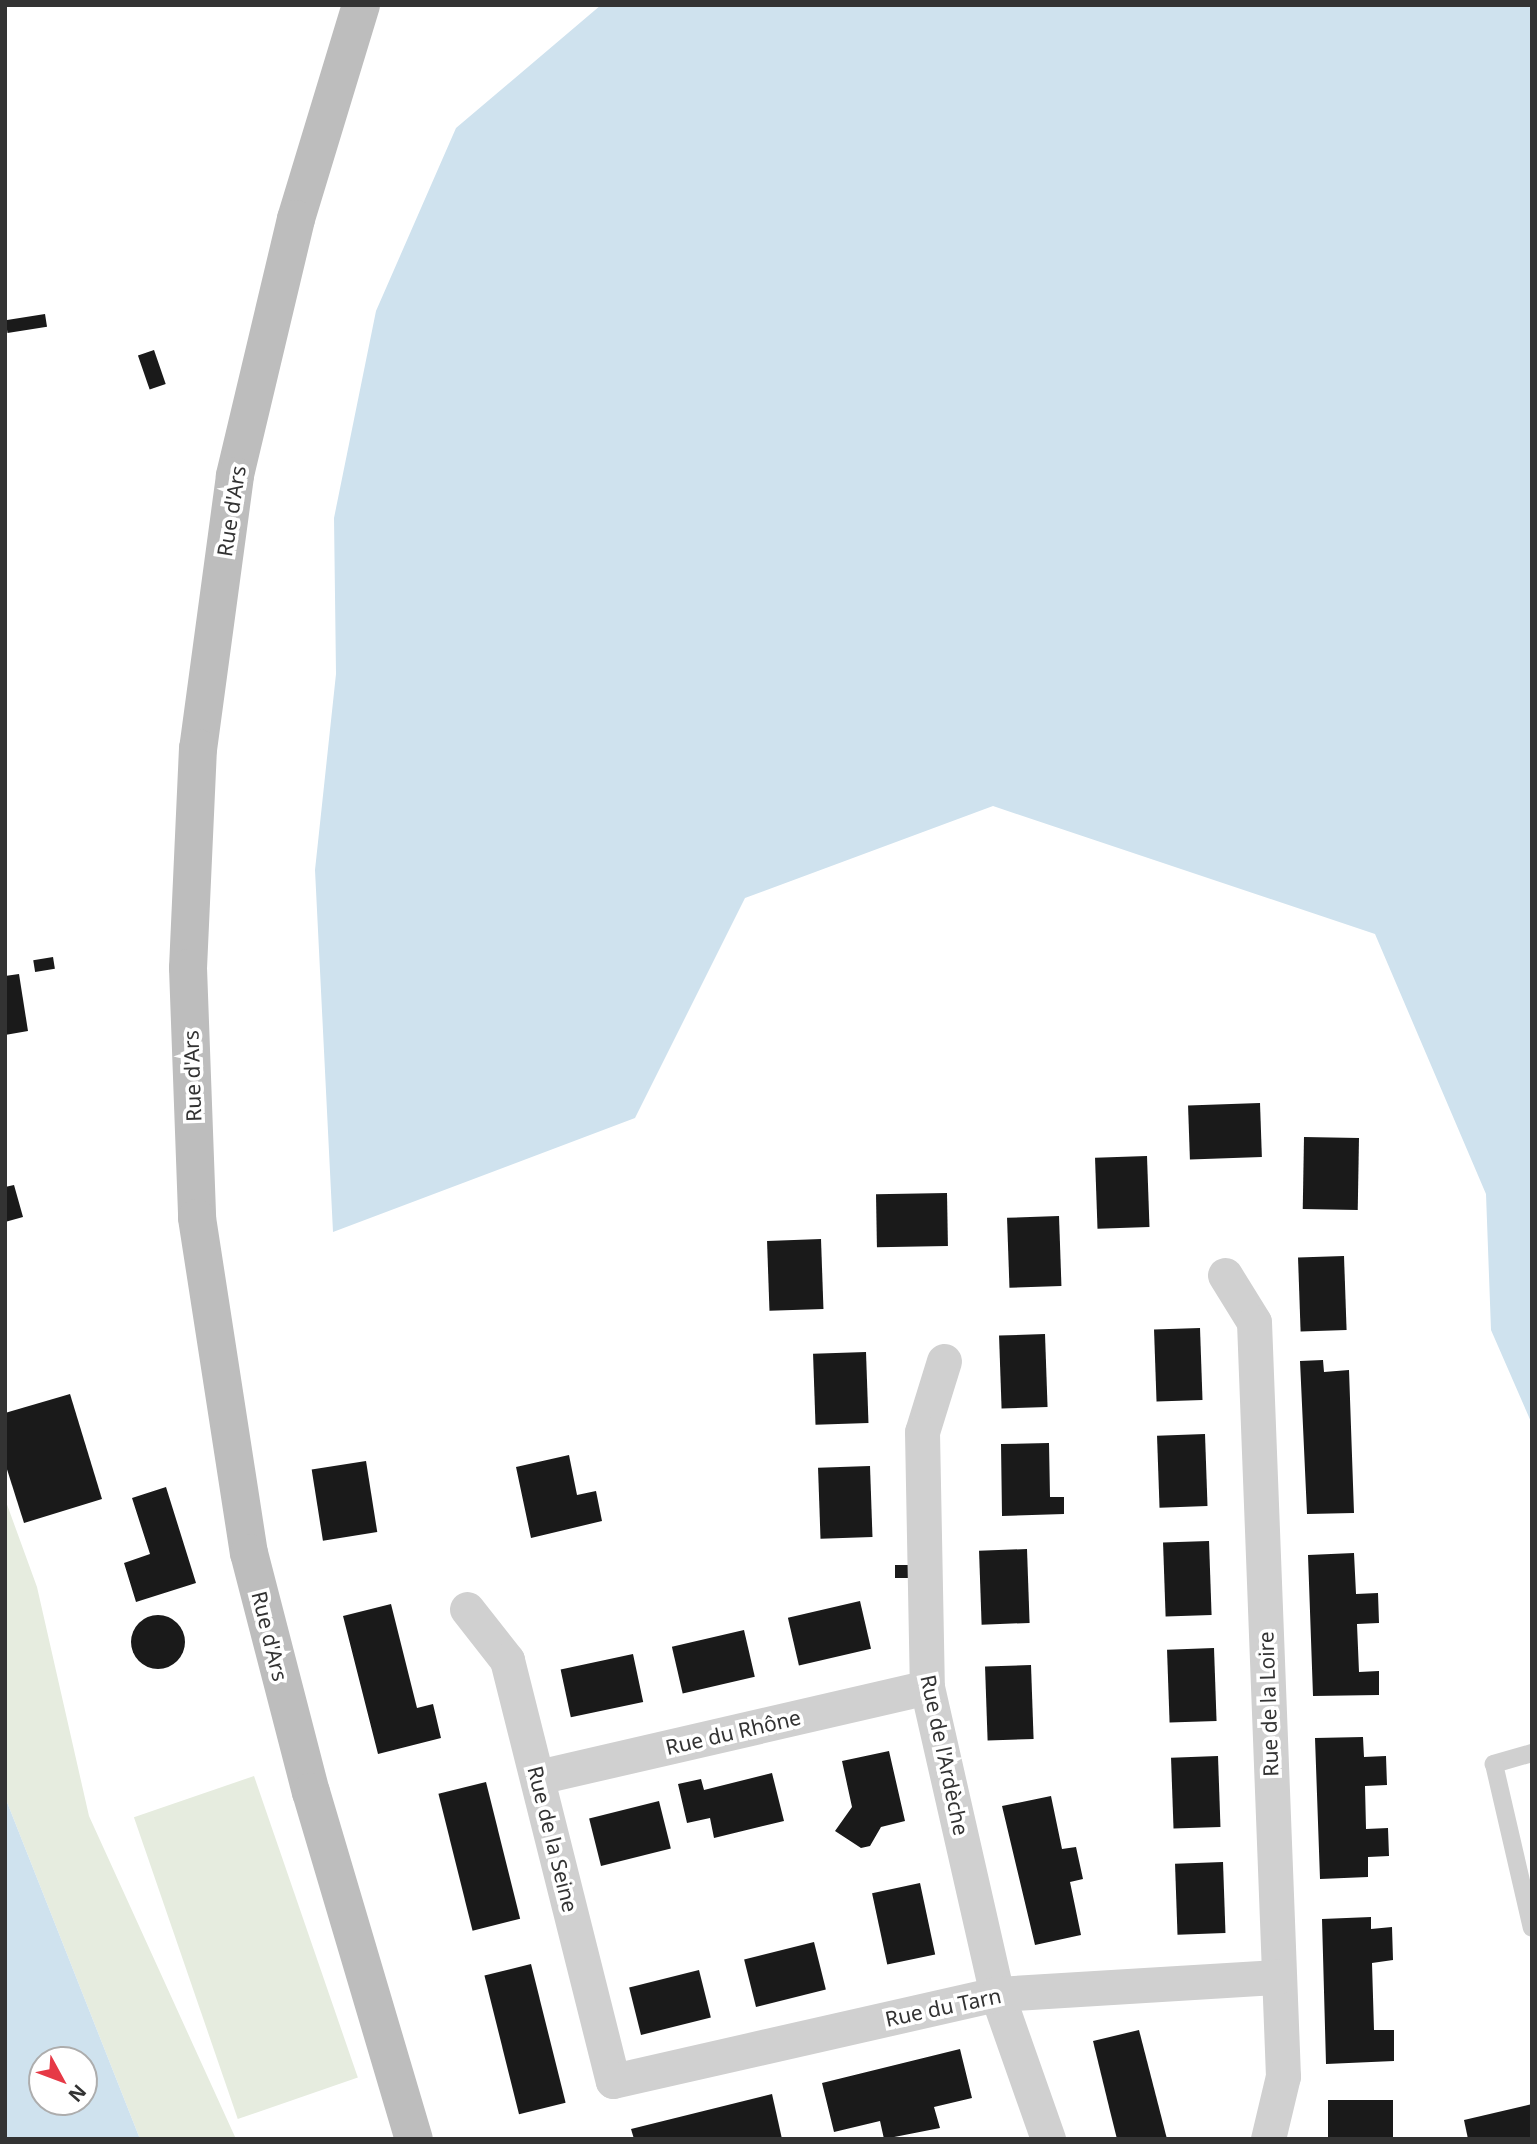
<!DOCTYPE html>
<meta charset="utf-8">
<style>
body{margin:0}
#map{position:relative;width:1537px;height:2144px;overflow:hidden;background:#fff;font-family:"Noto Sans",sans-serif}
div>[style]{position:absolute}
.green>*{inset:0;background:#e6ecdf;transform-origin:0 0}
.water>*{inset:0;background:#cfe2ee}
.building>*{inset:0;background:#1a1a1a;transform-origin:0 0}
.round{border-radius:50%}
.lane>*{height:18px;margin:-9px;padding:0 9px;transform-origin:9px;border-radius:9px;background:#d0d0d0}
.street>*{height:35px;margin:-17.5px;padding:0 17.5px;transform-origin:17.5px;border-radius:17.5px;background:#d0d0d0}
.secondary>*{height:38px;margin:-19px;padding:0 19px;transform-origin:19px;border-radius:19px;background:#bdbdbd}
span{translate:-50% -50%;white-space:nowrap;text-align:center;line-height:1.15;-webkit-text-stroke:7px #fff;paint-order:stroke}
.street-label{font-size:21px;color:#333}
.frame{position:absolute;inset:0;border:7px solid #333;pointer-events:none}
.north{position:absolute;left:28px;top:2046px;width:70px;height:70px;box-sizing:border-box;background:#fff;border:2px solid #adadad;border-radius:50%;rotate:131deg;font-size:19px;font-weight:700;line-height:28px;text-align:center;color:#333}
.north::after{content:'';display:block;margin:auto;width:24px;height:32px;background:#e63946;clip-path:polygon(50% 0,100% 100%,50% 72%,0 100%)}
</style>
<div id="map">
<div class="green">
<div style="clip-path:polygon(5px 1499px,37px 1587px,89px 1816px,236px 2139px,140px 2139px,5px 1797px)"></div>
<div style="left:254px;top:1776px;width:319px;height:127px;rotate:71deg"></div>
</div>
<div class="water">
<div style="clip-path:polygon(601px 5px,1532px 5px,1532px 1424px,1491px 1330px,1486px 1194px,1375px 934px,993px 806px,745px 898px,635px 1118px,333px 1232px,315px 870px,336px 674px,334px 518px,376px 311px,456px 128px)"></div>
<div style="clip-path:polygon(evenodd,5px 1797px,140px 2139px,5px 2139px,5px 1797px,42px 2060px,84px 2060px,84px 2102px,42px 2102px,42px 2060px)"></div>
</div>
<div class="building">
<div style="left:45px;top:314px;width:13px;height:40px;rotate:81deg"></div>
<div style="left:154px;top:350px;width:36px;height:17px;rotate:71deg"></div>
<div style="left:53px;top:957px;width:12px;height:20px;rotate:81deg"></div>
<div style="clip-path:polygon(19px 974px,28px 1031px,5px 1035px,5px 976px)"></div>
<div style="left:1260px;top:1103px;width:54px;height:72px;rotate:88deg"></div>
<div style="left:1304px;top:1137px;width:55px;height:72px;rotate:1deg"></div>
<div style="left:1147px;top:1156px;width:71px;height:52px;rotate:88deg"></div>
<div style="clip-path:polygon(14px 1185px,23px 1217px,5px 1222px,5px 1187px)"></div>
<div style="left:947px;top:1193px;width:53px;height:71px;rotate:89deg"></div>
<div style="left:1059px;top:1216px;width:70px;height:52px;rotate:88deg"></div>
<div style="left:821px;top:1239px;width:70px;height:54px;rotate:88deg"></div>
<div style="left:1344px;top:1256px;width:74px;height:46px;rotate:88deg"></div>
<div style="left:1200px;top:1328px;width:72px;height:46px;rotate:88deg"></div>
<div style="left:1045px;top:1334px;width:73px;height:46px;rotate:88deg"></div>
<div style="left:866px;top:1352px;width:71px;height:53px;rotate:88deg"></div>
<div style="clip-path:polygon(1323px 1360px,1324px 1372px,1349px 1370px,1354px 1513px,1307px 1514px,1300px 1361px)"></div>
<div style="clip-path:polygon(70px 1394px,102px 1499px,24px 1523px,5px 1463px,5px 1413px)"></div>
<div style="left:1205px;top:1434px;width:72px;height:48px;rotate:88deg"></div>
<div style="clip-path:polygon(1049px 1443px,1050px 1497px,1064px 1497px,1064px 1514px,1002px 1516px,1001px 1444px)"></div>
<div style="clip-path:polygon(569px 1455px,577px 1495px,596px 1491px,602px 1521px,531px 1538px,516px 1467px)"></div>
<div style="left:366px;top:1461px;width:72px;height:55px;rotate:81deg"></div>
<div style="left:870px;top:1466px;width:71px;height:52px;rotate:88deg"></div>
<div style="clip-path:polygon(166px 1487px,196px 1583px,136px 1602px,124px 1563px,150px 1554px,132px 1498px)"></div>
<div style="left:1209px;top:1541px;width:74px;height:46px;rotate:88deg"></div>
<div style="left:1027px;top:1549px;width:74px;height:48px;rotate:88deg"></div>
<div style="clip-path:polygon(1354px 1553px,1356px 1594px,1378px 1593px,1379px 1623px,1357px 1624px,1359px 1672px,1379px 1671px,1379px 1695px,1313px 1696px,1308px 1555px)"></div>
<div style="left:895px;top:1565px;width:13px;height:13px"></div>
<div style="left:860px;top:1601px;width:49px;height:74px;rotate:77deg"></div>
<div style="clip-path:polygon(391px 1604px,417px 1708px,433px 1704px,441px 1738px,378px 1754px,343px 1616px)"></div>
<div class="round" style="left:131px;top:1615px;width:54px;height:54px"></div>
<div style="left:744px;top:1630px;width:48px;height:74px;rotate:77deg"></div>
<div style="left:1214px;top:1648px;width:73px;height:47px;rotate:88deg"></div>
<div style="left:633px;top:1654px;width:49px;height:74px;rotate:78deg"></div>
<div style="left:1031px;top:1665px;width:74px;height:46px;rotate:88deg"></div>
<div style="clip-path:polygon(1363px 1737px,1364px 1757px,1386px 1756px,1387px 1785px,1365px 1786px,1366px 1829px,1388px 1828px,1389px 1856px,1368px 1857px,1368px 1877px,1320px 1879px,1315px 1738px)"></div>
<div style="clip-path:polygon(889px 1751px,905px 1821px,881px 1827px,870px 1846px,861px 1848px,835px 1831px,852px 1807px,842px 1761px)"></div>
<div style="left:1218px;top:1756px;width:71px;height:47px;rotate:88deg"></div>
<div style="clip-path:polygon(772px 1773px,784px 1821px,714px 1838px,710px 1818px,687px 1823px,678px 1784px,701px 1779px,704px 1790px)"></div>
<div style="left:486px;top:1782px;width:141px;height:49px;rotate:76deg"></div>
<div style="clip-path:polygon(1051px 1796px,1062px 1849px,1076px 1847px,1083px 1879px,1070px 1882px,1081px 1935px,1035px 1945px,1002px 1806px)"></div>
<div style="left:659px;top:1801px;width:49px;height:72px;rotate:76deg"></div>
<div style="left:1223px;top:1862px;width:71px;height:48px;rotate:88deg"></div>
<div style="left:920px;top:1883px;width:73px;height:49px;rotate:78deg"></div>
<div style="clip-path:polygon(1371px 1917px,1371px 1929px,1392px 1927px,1393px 1960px,1372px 1963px,1374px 2030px,1394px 2030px,1394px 2061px,1326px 2064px,1322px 1919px)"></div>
<div style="left:814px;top:1942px;width:49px;height:72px;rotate:76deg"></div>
<div style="left:531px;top:1964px;width:143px;height:48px;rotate:76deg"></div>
<div style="left:699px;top:1970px;width:49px;height:72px;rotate:76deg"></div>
<div style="clip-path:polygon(1139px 2030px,1157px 2100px,1167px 2139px,1117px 2139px,1110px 2111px,1093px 2041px)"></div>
<div style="clip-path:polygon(960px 2049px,972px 2098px,934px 2107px,940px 2128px,884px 2139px,880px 2121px,834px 2132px,822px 2083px)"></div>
<div style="clip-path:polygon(772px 2094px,782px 2139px,634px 2139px,631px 2129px)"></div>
<div style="left:1328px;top:2100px;width:65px;height:39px"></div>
<div style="clip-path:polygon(1532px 2104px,1532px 2139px,1468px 2139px,1464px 2120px)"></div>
</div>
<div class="lane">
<div style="left:1532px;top:1753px;width:40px;rotate:164deg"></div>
<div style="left:1494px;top:1764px;width:168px;rotate:77deg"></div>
</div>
<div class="street">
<div style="left:1225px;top:1275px;width:55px;rotate:58.3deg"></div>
<div style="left:1254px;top:1322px;width:755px;rotate:87.8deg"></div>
<div style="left:1283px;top:2076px;width:65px;rotate:103.4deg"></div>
<div style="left:944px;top:1361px;width:74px;rotate:107.2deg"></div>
<div style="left:922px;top:1432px;width:255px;rotate:88.9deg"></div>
<div style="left:927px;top:1687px;width:315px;rotate:77.2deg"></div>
<div style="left:997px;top:1994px;width:154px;rotate:70.6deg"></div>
<div style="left:467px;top:1609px;width:65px;rotate:51.9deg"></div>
<div style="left:507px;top:1660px;width:434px;rotate:75.9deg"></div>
<div style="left:613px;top:2081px;width:394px;rotate:-12.8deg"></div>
<div style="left:997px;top:1994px;width:282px;rotate:-3.5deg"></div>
<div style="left:538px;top:1777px;width:399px;rotate:-13deg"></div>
</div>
<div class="secondary">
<div style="left:361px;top:5px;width:224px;rotate:106.9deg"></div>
<div style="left:296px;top:219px;width:264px;rotate:103.4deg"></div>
<div style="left:235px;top:476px;width:275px;rotate:97.7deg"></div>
<div style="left:198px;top:748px;width:220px;rotate:92.6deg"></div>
<div style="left:188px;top:968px;width:250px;rotate:87.9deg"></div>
<div style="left:197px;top:1218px;width:339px;rotate:81.2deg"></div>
<div style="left:249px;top:1553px;width:247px;rotate:75.5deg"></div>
<div style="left:311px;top:1792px;width:362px;rotate:73.5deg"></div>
</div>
<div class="street-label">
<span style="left:231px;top:511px;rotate:-81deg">Rue d'Ars</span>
<span style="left:192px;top:1076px;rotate:-92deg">Rue d'Ars</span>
<span style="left:270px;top:1636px;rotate:76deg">Rue d'Ars</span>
<span style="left:1268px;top:1704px;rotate:-92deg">Rue de la Loire</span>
<span style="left:733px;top:1732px;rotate:-13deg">Rue du Rhône</span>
<span style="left:945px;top:1755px;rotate:78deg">Rue de l'Ardèche</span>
<span style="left:553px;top:1839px;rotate:76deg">Rue de la Seine</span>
<span style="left:943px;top:2007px;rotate:-12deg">Rue du Tarn</span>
</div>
<div class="frame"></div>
<div class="north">N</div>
</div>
